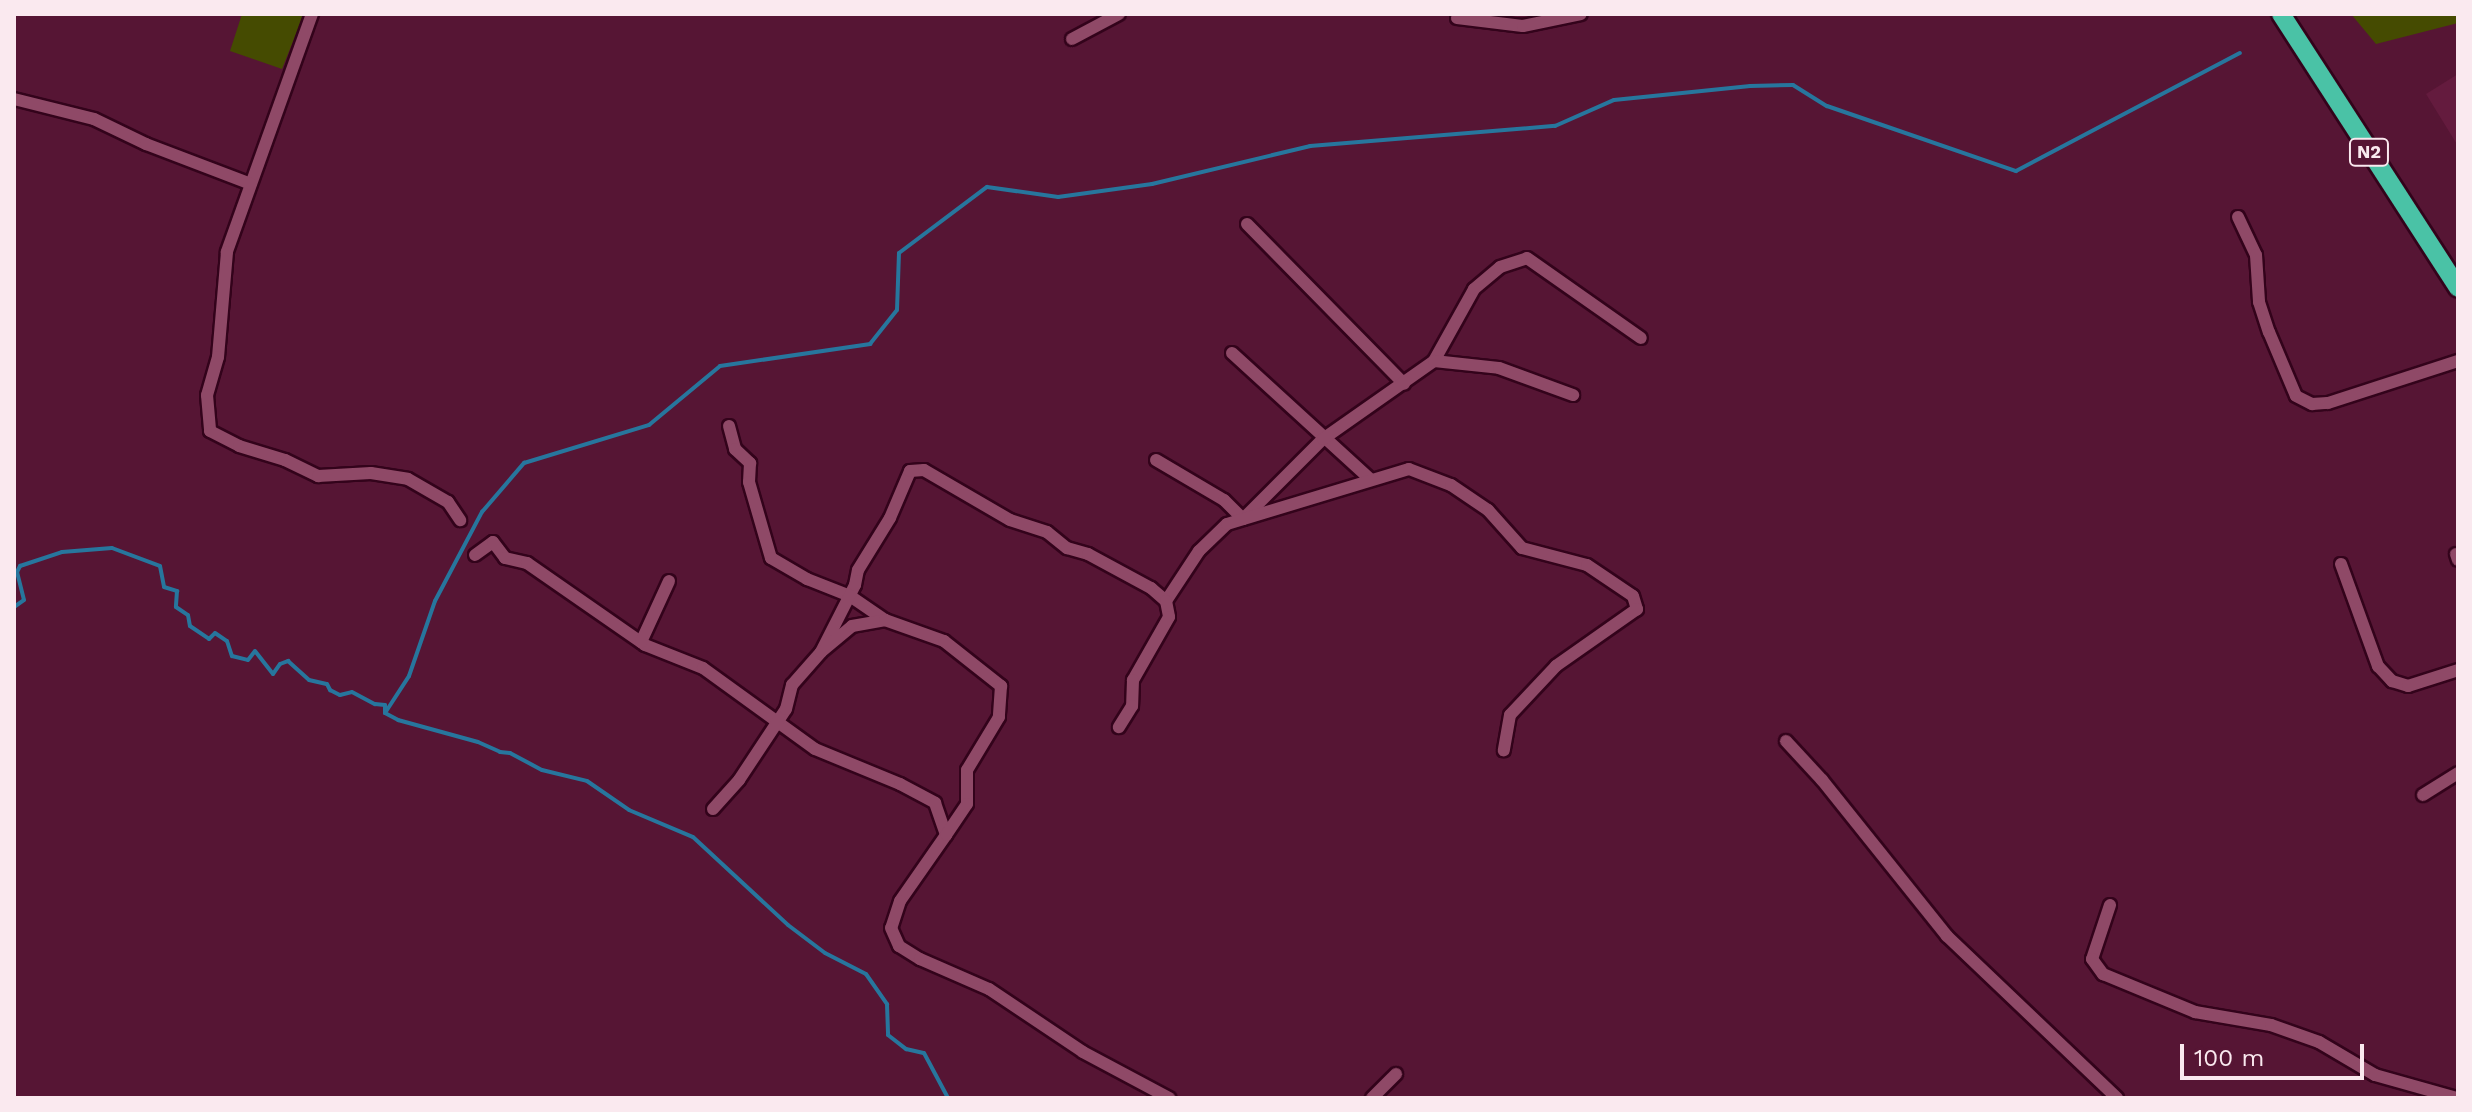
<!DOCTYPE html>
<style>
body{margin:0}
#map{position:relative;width:2472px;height:1112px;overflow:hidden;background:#561534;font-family:"Work Sans",sans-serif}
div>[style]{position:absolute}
.built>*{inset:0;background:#641b3e}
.green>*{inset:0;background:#454b01}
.stream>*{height:4px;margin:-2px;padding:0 2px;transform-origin:2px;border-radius:2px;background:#27769d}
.roads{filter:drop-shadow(2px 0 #33031b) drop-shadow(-2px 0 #33031b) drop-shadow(0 2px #33031b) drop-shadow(0 -2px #33031b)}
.minor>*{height:12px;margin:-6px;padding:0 6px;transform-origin:6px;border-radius:6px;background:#8f4967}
.highway>*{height:18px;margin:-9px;padding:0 9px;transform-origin:9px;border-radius:9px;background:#4ac2a6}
span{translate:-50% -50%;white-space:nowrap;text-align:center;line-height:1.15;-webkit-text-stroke:7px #561534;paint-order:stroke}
.shield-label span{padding:2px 6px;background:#561534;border:2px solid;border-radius:6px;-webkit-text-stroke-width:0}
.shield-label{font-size:18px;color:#fae9ef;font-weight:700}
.frame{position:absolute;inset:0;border:16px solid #fae9ef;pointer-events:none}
.scale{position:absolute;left:2180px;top:1044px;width:184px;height:36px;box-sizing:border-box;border:4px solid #fae9ef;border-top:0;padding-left:10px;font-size:24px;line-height:28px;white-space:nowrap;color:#fae9ef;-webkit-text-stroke:6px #561534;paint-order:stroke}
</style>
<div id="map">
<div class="built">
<div style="clip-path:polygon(2458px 74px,2458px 146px,2426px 94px)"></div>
</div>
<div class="green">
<div style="clip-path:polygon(242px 14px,304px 14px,282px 69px,230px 51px)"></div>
<div style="clip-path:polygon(2351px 14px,2458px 14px,2458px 23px,2376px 44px)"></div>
</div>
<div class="stream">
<div style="left:14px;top:607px;width:12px;rotate:-35deg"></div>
<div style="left:24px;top:600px;width:29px;rotate:-104deg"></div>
<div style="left:17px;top:572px;width:7px;rotate:-63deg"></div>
<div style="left:20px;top:566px;width:44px;rotate:-18.4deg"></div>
<div style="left:62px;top:552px;width:50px;rotate:-4.6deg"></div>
<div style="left:112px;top:548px;width:51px;rotate:20.6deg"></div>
<div style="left:160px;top:566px;width:21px;rotate:79deg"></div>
<div style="left:164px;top:587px;width:14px;rotate:17deg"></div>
<div style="left:177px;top:591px;width:16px;rotate:94deg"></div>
<div style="left:176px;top:607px;width:14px;rotate:34deg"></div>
<div style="left:188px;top:615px;width:11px;rotate:80deg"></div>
<div style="left:190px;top:626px;width:23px;rotate:34deg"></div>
<div style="left:209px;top:639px;width:8px;rotate:-45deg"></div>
<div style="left:215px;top:633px;width:14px;rotate:34deg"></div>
<div style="left:227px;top:641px;width:16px;rotate:72deg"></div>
<div style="left:232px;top:656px;width:16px;rotate:14deg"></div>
<div style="left:248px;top:660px;width:11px;rotate:-52deg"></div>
<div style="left:255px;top:651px;width:29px;rotate:52deg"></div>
<div style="left:273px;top:674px;width:12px;rotate:-55deg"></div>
<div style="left:280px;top:664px;width:9px;rotate:-21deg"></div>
<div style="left:288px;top:661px;width:28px;rotate:42deg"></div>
<div style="left:309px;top:680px;width:18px;rotate:13deg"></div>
<div style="left:327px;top:684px;width:7px;rotate:63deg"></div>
<div style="left:330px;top:690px;width:11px;rotate:27deg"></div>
<div style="left:340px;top:695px;width:12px;rotate:-14deg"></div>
<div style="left:352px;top:692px;width:26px;rotate:28deg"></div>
<div style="left:375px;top:704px;width:10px;rotate:6deg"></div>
<div style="left:385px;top:705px;width:8px;rotate:90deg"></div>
<div style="left:385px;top:713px;width:15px;rotate:28deg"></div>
<div style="left:398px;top:720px;width:83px;rotate:15.4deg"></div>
<div style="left:478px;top:742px;width:24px;rotate:24deg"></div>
<div style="left:500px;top:752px;width:10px;rotate:6deg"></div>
<div style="left:510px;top:753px;width:36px;rotate:28deg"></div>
<div style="left:542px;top:770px;width:46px;rotate:13.7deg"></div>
<div style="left:587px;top:781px;width:51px;rotate:34.6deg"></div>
<div style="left:629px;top:810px;width:69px;rotate:22.9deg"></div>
<div style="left:693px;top:837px;width:129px;rotate:42.8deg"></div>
<div style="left:788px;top:925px;width:46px;rotate:37.1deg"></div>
<div style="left:825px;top:953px;width:46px;rotate:27.1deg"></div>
<div style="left:866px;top:974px;width:37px;rotate:55deg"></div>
<div style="left:887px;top:1004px;width:31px;rotate:88deg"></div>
<div style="left:888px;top:1035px;width:23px;rotate:38deg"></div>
<div style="left:906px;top:1049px;width:18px;rotate:13deg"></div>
<div style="left:924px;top:1053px;width:51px;rotate:61.9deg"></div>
<div style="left:385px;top:713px;width:44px;rotate:-57deg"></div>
<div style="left:409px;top:676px;width:79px;rotate:-70.9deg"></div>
<div style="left:435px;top:601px;width:101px;rotate:-62.2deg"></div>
<div style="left:482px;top:512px;width:65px;rotate:-49.4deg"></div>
<div style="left:524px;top:463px;width:131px;rotate:-16.9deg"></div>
<div style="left:649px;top:425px;width:92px;rotate:-39.7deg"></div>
<div style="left:720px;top:366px;width:152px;rotate:-8.3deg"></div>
<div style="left:870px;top:344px;width:43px;rotate:-51.5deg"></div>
<div style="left:897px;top:310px;width:57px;rotate:-88deg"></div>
<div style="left:899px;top:253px;width:110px;rotate:-36.9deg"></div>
<div style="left:987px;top:187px;width:72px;rotate:8deg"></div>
<div style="left:1058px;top:197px;width:95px;rotate:-7.9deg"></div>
<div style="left:1152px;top:184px;width:163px;rotate:-13.5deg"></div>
<div style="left:1310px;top:146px;width:246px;rotate:-4.7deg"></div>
<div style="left:1555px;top:126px;width:64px;rotate:-23.8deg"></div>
<div style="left:1614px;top:100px;width:137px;rotate:-5.9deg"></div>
<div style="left:1750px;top:86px;width:43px;rotate:-1.3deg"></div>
<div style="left:1793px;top:85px;width:40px;rotate:32deg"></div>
<div style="left:1827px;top:106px;width:200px;rotate:19deg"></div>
<div style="left:2016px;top:171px;width:253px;rotate:-27.8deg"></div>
</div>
<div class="roads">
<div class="minor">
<div style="left:312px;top:14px;width:253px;rotate:109.7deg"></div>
<div style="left:227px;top:252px;width:105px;rotate:94.9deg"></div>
<div style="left:218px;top:357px;width:40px;rotate:106deg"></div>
<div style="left:207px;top:395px;width:36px;rotate:85deg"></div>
<div style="left:210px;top:431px;width:33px;rotate:27deg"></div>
<div style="left:239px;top:446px;width:48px;rotate:16.9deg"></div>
<div style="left:285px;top:460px;width:37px;rotate:26deg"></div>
<div style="left:318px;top:476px;width:53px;rotate:-3.2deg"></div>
<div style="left:371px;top:473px;width:37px;rotate:9deg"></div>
<div style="left:408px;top:479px;width:46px;rotate:29.9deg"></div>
<div style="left:448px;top:502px;width:22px;rotate:56deg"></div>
<div style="left:1457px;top:18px;width:66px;rotate:6.9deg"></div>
<div style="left:1523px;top:26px;width:59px;rotate:-11.7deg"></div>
<div style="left:1072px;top:39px;width:53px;rotate:-28deg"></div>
<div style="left:14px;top:99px;width:82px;rotate:14deg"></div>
<div style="left:94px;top:119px;width:58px;rotate:25.7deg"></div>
<div style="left:146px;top:144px;width:112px;rotate:20.9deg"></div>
<div style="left:2238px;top:217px;width:42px;rotate:64.7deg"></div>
<div style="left:2256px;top:255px;width:47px;rotate:86.3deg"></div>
<div style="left:2259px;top:302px;width:32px;rotate:72deg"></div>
<div style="left:2269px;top:332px;width:69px;rotate:67.1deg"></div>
<div style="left:2296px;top:396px;width:18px;rotate:27deg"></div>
<div style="left:2312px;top:404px;width:16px;rotate:-4deg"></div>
<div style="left:2328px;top:403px;width:137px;rotate:-17.9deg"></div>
<div style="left:1247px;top:224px;width:224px;rotate:45.5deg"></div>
<div style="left:1232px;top:353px;width:188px;rotate:42.4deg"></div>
<div style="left:1434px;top:361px;width:82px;rotate:-60.9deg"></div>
<div style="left:1474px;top:289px;width:34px;rotate:-40deg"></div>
<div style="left:1500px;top:267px;width:28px;rotate:-18deg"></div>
<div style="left:1527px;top:258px;width:139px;rotate:35.1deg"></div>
<div style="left:729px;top:426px;width:24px;rotate:75deg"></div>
<div style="left:735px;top:449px;width:21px;rotate:43deg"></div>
<div style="left:750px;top:463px;width:19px;rotate:93deg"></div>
<div style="left:749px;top:482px;width:79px;rotate:73.9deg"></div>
<div style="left:771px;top:558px;width:42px;rotate:30.3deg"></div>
<div style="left:807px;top:579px;width:46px;rotate:21.6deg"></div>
<div style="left:850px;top:596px;width:42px;rotate:34.4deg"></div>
<div style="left:1156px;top:460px;width:79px;rotate:30.5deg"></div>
<div style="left:1224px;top:500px;width:27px;rotate:45deg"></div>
<div style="left:1243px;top:519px;width:113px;rotate:-45deg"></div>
<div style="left:1323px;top:439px;width:136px;rotate:-35.1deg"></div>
<div style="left:1434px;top:361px;width:65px;rotate:6.1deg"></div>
<div style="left:1499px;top:368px;width:79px;rotate:20deg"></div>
<div style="left:2456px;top:554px;width:6px;rotate:72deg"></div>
<div style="left:475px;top:555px;width:22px;rotate:-36deg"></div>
<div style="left:493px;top:542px;width:20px;rotate:53deg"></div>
<div style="left:505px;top:558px;width:23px;rotate:13deg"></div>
<div style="left:527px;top:563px;width:144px;rotate:34.8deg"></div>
<div style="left:645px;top:645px;width:62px;rotate:21.6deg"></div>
<div style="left:703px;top:668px;width:138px;rotate:35.9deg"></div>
<div style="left:815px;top:749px;width:92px;rotate:22.4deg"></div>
<div style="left:900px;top:784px;width:40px;rotate:28deg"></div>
<div style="left:935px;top:803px;width:34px;rotate:71deg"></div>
<div style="left:946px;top:835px;width:80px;rotate:124.9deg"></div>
<div style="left:900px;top:901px;width:28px;rotate:108deg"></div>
<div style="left:891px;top:928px;width:20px;rotate:66deg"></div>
<div style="left:899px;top:946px;width:25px;rotate:32deg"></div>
<div style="left:920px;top:959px;width:75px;rotate:23.5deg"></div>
<div style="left:989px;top:989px;width:113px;rotate:33.8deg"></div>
<div style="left:1083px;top:1052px;width:98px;rotate:28.1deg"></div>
<div style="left:2341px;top:564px;width:109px;rotate:70.1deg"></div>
<div style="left:2378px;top:666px;width:21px;rotate:47deg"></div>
<div style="left:2392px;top:681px;width:17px;rotate:17deg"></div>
<div style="left:2408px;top:686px;width:52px;rotate:-17.7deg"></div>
<div style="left:1166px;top:601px;width:60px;rotate:-56.6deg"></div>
<div style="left:1199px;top:551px;width:39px;rotate:-44deg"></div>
<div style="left:1227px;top:524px;width:190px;rotate:-16.8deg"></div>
<div style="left:1409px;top:469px;width:45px;rotate:20.9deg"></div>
<div style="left:1451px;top:485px;width:45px;rotate:34deg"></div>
<div style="left:1488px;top:510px;width:51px;rotate:48.2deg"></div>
<div style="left:1522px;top:548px;width:67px;rotate:14.7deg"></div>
<div style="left:1587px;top:565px;width:55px;rotate:34deg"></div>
<div style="left:1633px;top:596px;width:14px;rotate:73deg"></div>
<div style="left:1637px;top:609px;width:99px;rotate:144.9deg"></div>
<div style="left:1556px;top:666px;width:67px;rotate:133.2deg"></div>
<div style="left:1510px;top:715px;width:36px;rotate:100deg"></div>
<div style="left:641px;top:642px;width:67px;rotate:-65.3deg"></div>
<div style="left:821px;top:652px;width:75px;rotate:-63.1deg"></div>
<div style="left:855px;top:585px;width:15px;rotate:-79deg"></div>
<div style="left:858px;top:570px;width:61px;rotate:-58.4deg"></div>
<div style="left:890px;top:518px;width:51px;rotate:-66.9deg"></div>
<div style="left:910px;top:471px;width:14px;rotate:-4deg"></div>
<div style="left:924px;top:470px;width:99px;rotate:30.2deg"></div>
<div style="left:1010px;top:520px;width:39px;rotate:18deg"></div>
<div style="left:1047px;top:532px;width:26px;rotate:39deg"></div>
<div style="left:1067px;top:548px;width:22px;rotate:16deg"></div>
<div style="left:1088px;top:554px;width:72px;rotate:28.4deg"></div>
<div style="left:1151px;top:588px;width:20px;rotate:41deg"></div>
<div style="left:1166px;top:601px;width:16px;rotate:79deg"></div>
<div style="left:1169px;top:617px;width:73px;rotate:119.7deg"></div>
<div style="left:1133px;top:680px;width:26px;rotate:92deg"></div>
<div style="left:1132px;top:706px;width:25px;rotate:122deg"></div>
<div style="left:1786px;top:741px;width:53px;rotate:47.3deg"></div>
<div style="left:1822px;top:780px;width:200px;rotate:51.3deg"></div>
<div style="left:1947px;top:936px;width:235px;rotate:43.6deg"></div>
<div style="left:2423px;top:795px;width:41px;rotate:-32.2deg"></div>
<div style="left:713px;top:809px;width:39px;rotate:-48deg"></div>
<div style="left:739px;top:780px;width:85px;rotate:-56.5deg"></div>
<div style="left:786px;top:709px;width:25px;rotate:-76deg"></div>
<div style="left:792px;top:685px;width:44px;rotate:-48.7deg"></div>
<div style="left:821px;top:652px;width:40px;rotate:-40deg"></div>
<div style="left:852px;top:626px;width:34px;rotate:-10deg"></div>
<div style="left:885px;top:620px;width:63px;rotate:19.6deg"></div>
<div style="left:944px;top:641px;width:73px;rotate:38.3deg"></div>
<div style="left:1001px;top:686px;width:31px;rotate:94deg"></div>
<div style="left:999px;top:717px;width:62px;rotate:121.1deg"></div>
<div style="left:967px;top:770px;width:34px;rotate:90deg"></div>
<div style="left:967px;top:804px;width:37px;rotate:124deg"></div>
<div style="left:2110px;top:905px;width:57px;rotate:108.4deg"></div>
<div style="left:2092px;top:959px;width:19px;rotate:54deg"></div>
<div style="left:2103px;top:974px;width:100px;rotate:22.4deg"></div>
<div style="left:2195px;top:1012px;width:77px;rotate:9.7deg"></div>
<div style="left:2271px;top:1025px;width:51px;rotate:19.5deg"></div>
<div style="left:2319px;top:1042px;width:65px;rotate:30.5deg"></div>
<div style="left:2375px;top:1075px;width:85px;rotate:15.7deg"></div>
<div style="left:1372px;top:1098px;width:34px;rotate:-45deg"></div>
</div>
<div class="highway">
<div style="left:2281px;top:14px;width:326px;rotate:57.1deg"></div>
</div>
</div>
<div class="shield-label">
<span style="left:2369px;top:152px">N2</span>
</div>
<div class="frame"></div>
<div class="scale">100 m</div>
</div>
